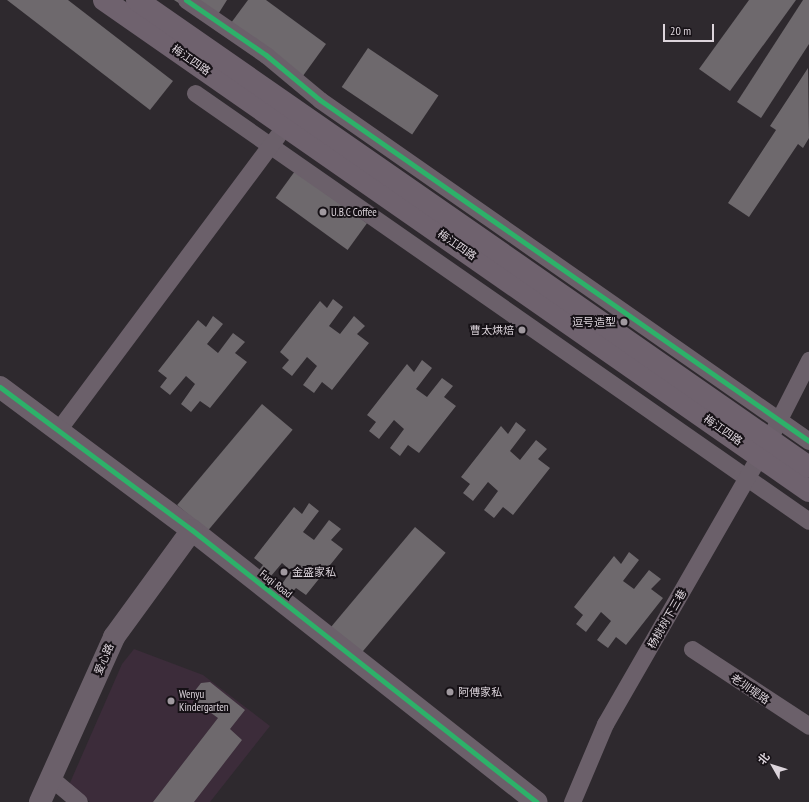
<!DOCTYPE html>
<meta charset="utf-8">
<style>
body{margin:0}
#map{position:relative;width:809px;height:802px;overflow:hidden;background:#2e292e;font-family:"PT Sans Narrow","Noto Sans SC",sans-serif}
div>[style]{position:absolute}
.built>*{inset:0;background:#3c2c3a}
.building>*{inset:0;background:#6e696d;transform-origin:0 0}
.minor>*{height:17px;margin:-8.5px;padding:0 8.5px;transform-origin:8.5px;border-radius:8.5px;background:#6b606a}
.tertiary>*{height:22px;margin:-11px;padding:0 11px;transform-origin:11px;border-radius:11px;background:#6b606a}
.secondary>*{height:22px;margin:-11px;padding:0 11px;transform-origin:11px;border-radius:11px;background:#6f626e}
.cycleway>*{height:5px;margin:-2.5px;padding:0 2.5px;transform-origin:2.5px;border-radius:2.5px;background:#2db169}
.dots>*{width:11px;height:11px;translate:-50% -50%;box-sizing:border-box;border:2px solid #161116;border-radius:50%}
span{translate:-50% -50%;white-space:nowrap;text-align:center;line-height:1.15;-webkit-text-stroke:4px #161116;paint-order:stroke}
.street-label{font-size:11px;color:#ddd5dc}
.poi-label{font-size:11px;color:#ddd5dc}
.left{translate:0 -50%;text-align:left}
.right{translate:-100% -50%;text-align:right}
.north{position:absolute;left:753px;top:746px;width:40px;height:40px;-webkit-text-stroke:3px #161116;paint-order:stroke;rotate:309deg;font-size:11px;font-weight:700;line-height:16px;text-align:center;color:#ddd5dc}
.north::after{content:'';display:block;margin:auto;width:14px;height:18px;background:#ddd5dc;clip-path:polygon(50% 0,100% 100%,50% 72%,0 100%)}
.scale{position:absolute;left:663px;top:24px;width:51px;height:18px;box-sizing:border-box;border:2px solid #ddd5dc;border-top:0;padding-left:5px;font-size:12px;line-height:14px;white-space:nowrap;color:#ddd5dc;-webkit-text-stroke:3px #161116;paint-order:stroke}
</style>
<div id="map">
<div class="built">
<div style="clip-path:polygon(134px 649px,203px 675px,270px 726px,210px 802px,90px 802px,69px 785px,122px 664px)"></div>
</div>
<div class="building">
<div style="clip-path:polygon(7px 0,68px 0,173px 81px,150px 110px)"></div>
<div style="clip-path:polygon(174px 0,227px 0,212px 24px)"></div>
<div style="clip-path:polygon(248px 0,266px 0,326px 44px,300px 80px,228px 27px)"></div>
<div style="clip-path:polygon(749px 0,796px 0,730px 91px,699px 69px)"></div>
<div style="clip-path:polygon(803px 0,809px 0,809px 44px,761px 118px,737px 102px)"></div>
<div style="left:368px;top:48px;width:85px;height:47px;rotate:34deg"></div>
<div style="clip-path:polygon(808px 68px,809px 138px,803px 148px,798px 144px,749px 217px,728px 203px,776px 130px,770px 126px)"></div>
<div style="left:295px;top:171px;width:89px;height:33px;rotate:36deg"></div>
<div style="clip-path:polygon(333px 299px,343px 307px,329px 326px,340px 334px,354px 316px,365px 326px,357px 334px,369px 343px,332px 390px,322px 382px,314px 393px,303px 385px,317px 366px,307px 357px,292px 376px,282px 368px,289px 360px,280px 352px,320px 301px,327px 308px)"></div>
<div style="clip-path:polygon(213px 316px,223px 324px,207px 344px,218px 353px,233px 333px,245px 342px,235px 353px,247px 362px,210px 408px,200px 401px,191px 412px,181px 404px,195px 384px,186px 376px,170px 395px,160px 387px,167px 378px,158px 371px,198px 320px,206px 327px)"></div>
<div style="clip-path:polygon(422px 360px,432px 368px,416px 389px,427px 397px,442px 378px,453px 386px,444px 397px,456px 406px,419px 453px,408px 445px,400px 456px,390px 448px,404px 429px,394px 420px,379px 439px,369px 431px,376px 422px,367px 415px,407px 364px,414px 372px)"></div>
<div style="left:262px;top:404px;width:40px;height:132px;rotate:40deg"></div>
<div style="clip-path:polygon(516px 422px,526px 430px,510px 451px,520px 460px,536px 440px,547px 449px,538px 459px,550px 468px,513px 515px,503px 507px,494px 518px,484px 510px,498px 491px,488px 482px,473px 501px,463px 493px,470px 484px,461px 477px,501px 426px,508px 434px)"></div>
<div style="clip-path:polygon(309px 503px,319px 511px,303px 532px,314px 540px,329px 520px,341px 529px,331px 540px,343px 549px,306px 595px,296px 588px,287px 598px,277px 591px,291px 571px,282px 563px,266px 582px,256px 574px,263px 565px,254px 558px,294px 507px,302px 514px)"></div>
<div style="left:415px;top:527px;width:40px;height:132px;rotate:40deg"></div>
<div style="clip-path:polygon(629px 552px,639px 560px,623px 581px,634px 589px,649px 570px,661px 579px,651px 589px,663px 598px,626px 645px,616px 637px,608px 648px,597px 640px,611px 621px,601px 612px,586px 632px,576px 624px,583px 615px,574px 607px,614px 556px,621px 564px)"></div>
<div style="clip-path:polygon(210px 682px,245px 710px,230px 729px,242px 740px,194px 802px,153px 802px,218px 718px,196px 702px,194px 692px,201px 683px)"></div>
</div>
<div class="minor">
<div style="left:186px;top:0;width:97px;rotate:34.5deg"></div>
<div style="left:266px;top:55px;width:70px;rotate:39.8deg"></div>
<div style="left:320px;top:100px;width:596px;rotate:34.89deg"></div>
<div style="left:195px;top:93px;width:748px;rotate:34.88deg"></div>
<div style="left:58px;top:430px;width:367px;rotate:-53.3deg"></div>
<div style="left:692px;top:649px;width:140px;rotate:33.3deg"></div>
<div style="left:52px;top:779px;width:35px;rotate:40deg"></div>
<div style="left:572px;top:802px;width:85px;rotate:-67.1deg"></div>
<div style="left:605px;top:724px;width:329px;rotate:-60.1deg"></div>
<div style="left:769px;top:439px;width:89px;rotate:-63.1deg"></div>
</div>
<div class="tertiary">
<div style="left:0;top:387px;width:239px;rotate:36.7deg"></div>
<div style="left:192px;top:530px;width:439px;rotate:38.3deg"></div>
<div style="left:40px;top:802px;width:181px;rotate:-65.8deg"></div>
<div style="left:114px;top:637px;width:132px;rotate:-53.9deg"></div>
</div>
<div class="secondary">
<div style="left:104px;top:0;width:859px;rotate:34.86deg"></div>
<div style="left:137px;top:0;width:818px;rotate:34.8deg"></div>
</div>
<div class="cycleway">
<div style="left:186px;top:0;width:97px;rotate:34.5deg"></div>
<div style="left:266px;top:55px;width:70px;rotate:39.8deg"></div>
<div style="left:320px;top:100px;width:596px;rotate:34.89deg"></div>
<div style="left:0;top:387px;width:239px;rotate:36.7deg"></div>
<div style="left:192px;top:530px;width:439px;rotate:38.3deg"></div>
</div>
<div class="dots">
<div style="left:323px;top:212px;background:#a0999f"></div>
<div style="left:624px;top:322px;background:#a0999f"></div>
<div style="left:522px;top:330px;background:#a0999f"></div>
<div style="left:284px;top:572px;background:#a0999f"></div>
<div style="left:450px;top:692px;background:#a0999f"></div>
<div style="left:171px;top:701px;background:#a0999f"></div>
</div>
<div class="street-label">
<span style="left:191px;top:60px;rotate:35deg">梅江四路</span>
<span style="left:457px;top:245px;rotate:35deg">梅江四路</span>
<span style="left:723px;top:430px;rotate:35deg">梅江四路</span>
<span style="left:276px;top:584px;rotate:38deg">Fuqi Road</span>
<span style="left:667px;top:619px;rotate:-60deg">杨桃树下三巷</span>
<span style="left:104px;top:659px;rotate:-67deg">爱心路</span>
<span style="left:750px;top:689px;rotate:34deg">老圳堤路</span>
</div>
<div class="poi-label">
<span class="left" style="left:331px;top:212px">U.B.C Coffee</span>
<span class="right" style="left:616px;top:322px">逗号造型</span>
<span class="right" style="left:514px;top:330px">曹太烘焙</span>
<span class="left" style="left:292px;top:572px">金盛家私</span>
<span class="left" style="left:458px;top:692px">阿傅家私</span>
<span class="left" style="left:179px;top:701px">Wenyu<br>Kindergarten</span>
</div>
<div class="north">北</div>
<div class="scale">20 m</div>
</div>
